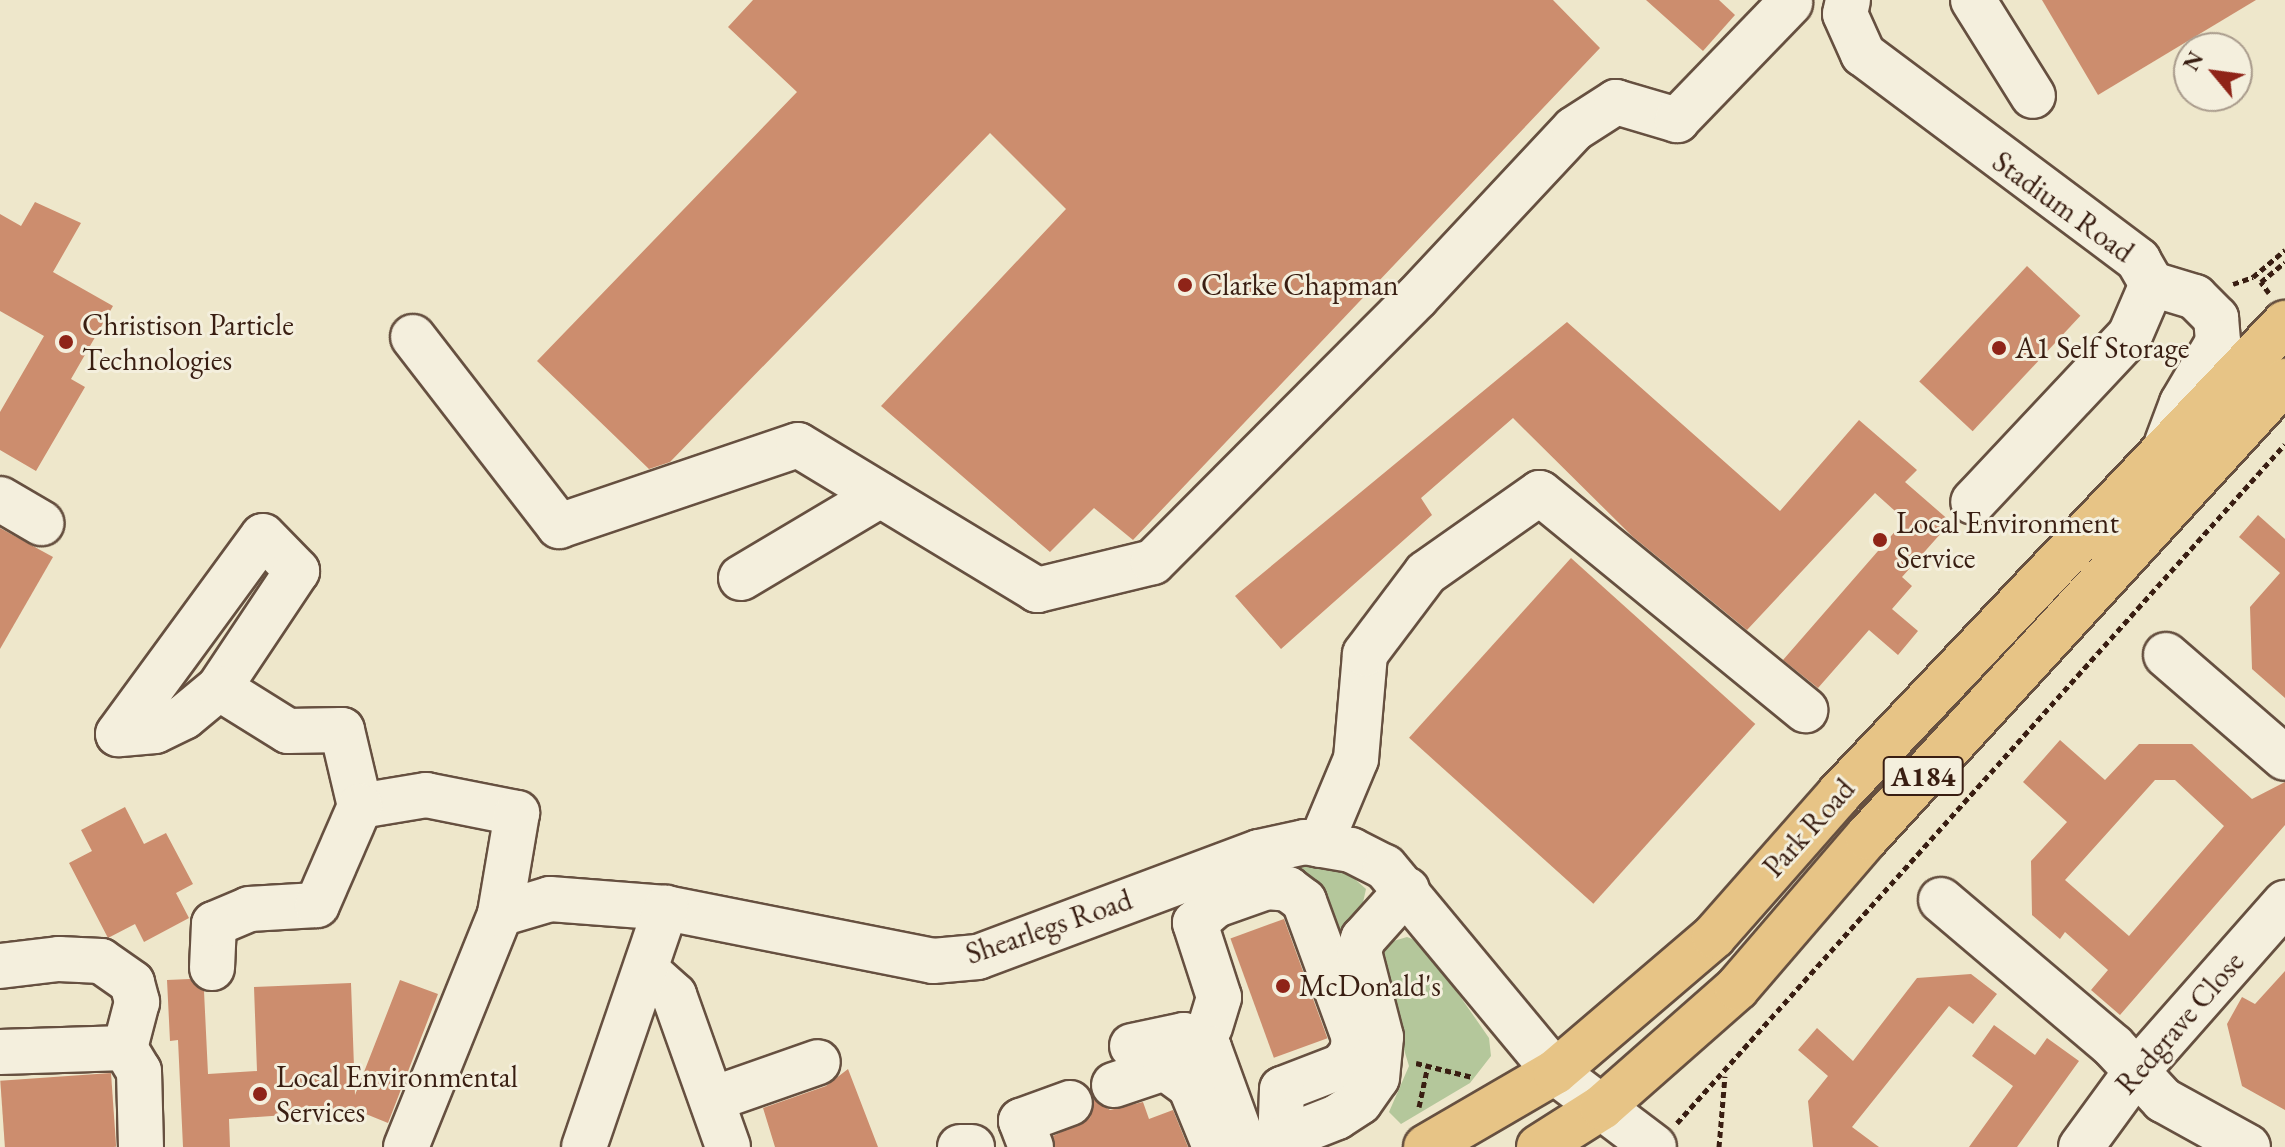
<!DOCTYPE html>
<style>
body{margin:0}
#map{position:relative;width:2285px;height:1147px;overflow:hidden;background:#eee7cb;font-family:"EB Garamond",serif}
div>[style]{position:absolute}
.green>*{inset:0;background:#b4c79b}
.building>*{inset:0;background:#cc8d6e;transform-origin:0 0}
.path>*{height:5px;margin-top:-2.5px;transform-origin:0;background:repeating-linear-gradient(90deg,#391e12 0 6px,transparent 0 10px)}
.roads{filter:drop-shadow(2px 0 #665040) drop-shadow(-2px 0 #665040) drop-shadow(0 2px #665040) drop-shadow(0 -2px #665040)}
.minor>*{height:44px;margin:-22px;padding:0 22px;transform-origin:22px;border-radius:22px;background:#f4efdd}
.highway>*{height:44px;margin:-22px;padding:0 22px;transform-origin:22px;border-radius:22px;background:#e7c486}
.dots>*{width:22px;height:22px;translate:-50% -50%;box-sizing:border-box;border:4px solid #f4efdd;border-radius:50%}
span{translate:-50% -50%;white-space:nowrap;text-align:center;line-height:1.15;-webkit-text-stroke:6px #f4efdd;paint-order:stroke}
.shield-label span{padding:2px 6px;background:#f4efdd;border:2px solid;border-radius:6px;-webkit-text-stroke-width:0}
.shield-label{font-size:28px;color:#391e12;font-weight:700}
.street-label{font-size:30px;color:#391e12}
.poi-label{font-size:30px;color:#391e12}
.left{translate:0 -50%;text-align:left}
.north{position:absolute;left:2173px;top:32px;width:80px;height:80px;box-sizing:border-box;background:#f4efdd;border:2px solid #a99b8c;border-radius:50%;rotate:299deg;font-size:22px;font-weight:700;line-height:32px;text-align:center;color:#391e12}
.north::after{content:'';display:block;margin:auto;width:28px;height:36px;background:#8f2418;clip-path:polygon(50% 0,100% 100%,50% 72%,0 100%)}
</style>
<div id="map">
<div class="green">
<div style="clip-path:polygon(1317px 863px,1349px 874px,1366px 889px,1348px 970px,1267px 869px)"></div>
<div style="clip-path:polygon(1407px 937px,1423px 943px,1489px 1038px,1491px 1056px,1470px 1083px,1401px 1124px,1389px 1112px,1409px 1066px,1378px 964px,1390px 942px)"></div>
</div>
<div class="building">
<div style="clip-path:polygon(753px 0,1553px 0,1600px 48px,1133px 540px,1094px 508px,1050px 552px,881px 406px,1066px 209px,990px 133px,670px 462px,649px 469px,537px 361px,797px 92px,728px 27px)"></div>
<div style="clip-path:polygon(1646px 0,1719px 0,1735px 15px,1703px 51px)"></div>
<div style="clip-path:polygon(2042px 0,2256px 0,2098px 95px)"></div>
<div style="clip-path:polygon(35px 202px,81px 223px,53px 272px,113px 306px,71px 379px,85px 387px,36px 471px,0 450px,0 412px,44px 336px,0 311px,0 214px,21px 226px)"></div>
<div style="left:2027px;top:266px;width:73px;height:158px;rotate:43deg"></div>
<div style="clip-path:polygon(1567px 322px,1780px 511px,1859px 420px,1917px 470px,1905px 482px,1951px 522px,1902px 577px,1912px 586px,1892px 609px,1918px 631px,1898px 655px,1869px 630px,1818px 688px,1783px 660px,1905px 520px,1875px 493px,1747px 630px,1632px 536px,1513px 418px,1421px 498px,1432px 515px,1281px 649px,1235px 596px)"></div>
<div style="clip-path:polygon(2258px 515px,2285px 539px,2285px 698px,2252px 669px,2250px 607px,2280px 573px,2239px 537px)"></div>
<div style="clip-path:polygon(0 528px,53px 557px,0 649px)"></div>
<div style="left:1571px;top:558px;width:248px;height:242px;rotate:42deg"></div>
<div style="clip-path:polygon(evenodd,2060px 740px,2105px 780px,2139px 744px,2192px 744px,2252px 799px,2285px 782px,2285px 825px,2120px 1015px,2091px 990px,2108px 970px,2065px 932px,2060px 939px,2032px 915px,2031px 861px,2067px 822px,2023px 782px,2060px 740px,2155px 780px,2175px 780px,2224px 826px,2129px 936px,2065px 880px,2155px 780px)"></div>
<div style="clip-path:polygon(125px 807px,144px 844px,166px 833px,193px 884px,176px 893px,189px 918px,144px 942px,135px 924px,108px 938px,69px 863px,92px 851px,81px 830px)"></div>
<div style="left:1284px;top:919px;width:127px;height:57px;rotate:70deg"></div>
<div style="clip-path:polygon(2285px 971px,2285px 1110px,2242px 1086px,2227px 1024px,2242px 997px,2255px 1004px)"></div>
<div style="clip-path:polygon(1971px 974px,1997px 994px,1973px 1024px,1949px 1006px,1852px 1127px,1879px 1147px,1813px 1147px,1808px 1101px,1828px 1076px,1798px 1050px,1817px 1028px,1853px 1061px,1917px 978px)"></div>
<div style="clip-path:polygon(190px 979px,204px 991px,208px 1074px,257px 1071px,254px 987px,351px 983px,355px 1095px,400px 980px,438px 994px,388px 1123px,356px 1110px,229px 1119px,230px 1147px,183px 1147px,178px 1040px,170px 1041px,167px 980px)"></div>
<div style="clip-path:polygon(1994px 1025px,2035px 1055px,2047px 1038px,2079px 1061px,2017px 1147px,1969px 1147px,2013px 1086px,1972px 1056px)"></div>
<div style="clip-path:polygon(848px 1069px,878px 1147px,775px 1147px,763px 1108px,826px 1086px)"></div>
<div style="left:111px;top:1073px;width:74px;height:111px;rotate:86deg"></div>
<div style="clip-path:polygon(1094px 1099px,1110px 1110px,1143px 1102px,1149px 1119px,1173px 1110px,1188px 1147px,1055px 1147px,1053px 1136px,1090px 1118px)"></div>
</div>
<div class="path">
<div style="left:2233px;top:284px;width:21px;rotate:-19deg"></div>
<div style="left:2253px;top:277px;width:42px;rotate:-40.2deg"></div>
<div style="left:2269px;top:293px;width:14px;rotate:-126deg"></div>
<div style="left:2261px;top:282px;width:31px;rotate:-40deg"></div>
<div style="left:1416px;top:1063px;width:58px;rotate:14deg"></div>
<div style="left:1419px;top:1107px;width:43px;rotate:-77.9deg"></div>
<div style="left:1677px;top:1123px;width:911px;rotate:-48.16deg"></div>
<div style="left:1719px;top:1147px;width:71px;rotate:-85.2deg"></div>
</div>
<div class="roads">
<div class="minor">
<div style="left:1848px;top:0;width:14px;rotate:102deg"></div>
<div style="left:1845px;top:14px;width:44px;rotate:65.8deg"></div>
<div style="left:1863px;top:54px;width:344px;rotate:36.8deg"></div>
<div style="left:2138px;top:260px;width:28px;rotate:60deg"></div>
<div style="left:2152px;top:284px;width:56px;rotate:113.3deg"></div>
<div style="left:2130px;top:335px;width:229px;rotate:133.2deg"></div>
<div style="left:1973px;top:0;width:113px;rotate:58deg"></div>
<div style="left:2152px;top:284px;width:45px;rotate:16.8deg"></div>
<div style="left:2195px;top:297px;width:30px;rotate:45deg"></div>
<div style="left:2216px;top:318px;width:24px;rotate:85deg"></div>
<div style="left:2218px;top:342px;width:71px;rotate:120.5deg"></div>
<div style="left:2182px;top:403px;width:43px;rotate:110.6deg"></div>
<div style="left:413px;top:337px;width:239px;rotate:52.3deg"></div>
<div style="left:559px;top:526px;width:252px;rotate:-18.7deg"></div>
<div style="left:798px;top:445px;width:280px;rotate:31.2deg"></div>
<div style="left:1037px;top:590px;width:119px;rotate:-13.6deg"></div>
<div style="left:1153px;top:562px;width:373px;rotate:-45.1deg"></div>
<div style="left:1416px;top:298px;width:231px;rotate:-46.9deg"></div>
<div style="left:1574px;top:129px;width:50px;rotate:-32.7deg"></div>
<div style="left:1616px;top:102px;width:64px;rotate:16.4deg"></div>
<div style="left:1677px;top:120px;width:163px;rotate:-46deg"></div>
<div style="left:0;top:499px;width:48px;rotate:30.3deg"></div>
<div style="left:263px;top:536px;width:49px;rotate:45.8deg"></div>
<div style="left:297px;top:571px;width:141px;rotate:123.7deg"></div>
<div style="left:219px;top:688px;width:45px;rotate:140.4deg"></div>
<div style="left:184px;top:717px;width:32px;rotate:154deg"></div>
<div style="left:155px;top:731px;width:37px;rotate:175deg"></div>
<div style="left:118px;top:734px;width:245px;rotate:-53.8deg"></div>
<div style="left:741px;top:578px;width:162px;rotate:-30.8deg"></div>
<div style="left:2166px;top:655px;width:157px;rotate:40.9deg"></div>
<div style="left:219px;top:688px;width:81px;rotate:31.9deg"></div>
<div style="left:288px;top:731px;width:54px;rotate:-1.1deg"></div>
<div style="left:342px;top:730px;width:78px;rotate:76.7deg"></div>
<div style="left:360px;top:806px;width:67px;rotate:-9.5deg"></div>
<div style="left:426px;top:795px;width:93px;rotate:11.2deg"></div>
<div style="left:517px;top:813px;width:102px;rotate:99.6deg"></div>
<div style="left:1320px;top:845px;width:93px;rotate:-67.3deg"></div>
<div style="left:1356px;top:759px;width:105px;rotate:-85.1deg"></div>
<div style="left:1365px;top:654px;width:101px;rotate:-53deg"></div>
<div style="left:1426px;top:573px;width:139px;rotate:-35.1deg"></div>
<div style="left:1540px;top:493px;width:343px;rotate:39.3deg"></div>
<div style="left:1941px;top:900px;width:226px;rotate:40.3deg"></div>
<div style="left:2113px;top:1046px;width:74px;rotate:47.2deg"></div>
<div style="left:2163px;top:1100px;width:97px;rotate:28.9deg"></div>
<div style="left:0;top:966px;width:59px;rotate:-6.8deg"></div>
<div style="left:59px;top:959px;width:42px;rotate:2.7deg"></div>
<div style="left:101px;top:961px;width:38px;rotate:35deg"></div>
<div style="left:132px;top:983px;width:20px;rotate:75deg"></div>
<div style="left:137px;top:1002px;width:48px;rotate:104.6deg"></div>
<div style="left:212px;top:968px;width:44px;rotate:-87.4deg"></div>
<div style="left:214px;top:924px;width:38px;rotate:-23deg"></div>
<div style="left:249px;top:909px;width:68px;rotate:-3.4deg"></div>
<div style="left:317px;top:905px;width:108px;rotate:-66.5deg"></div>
<div style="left:646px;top:970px;width:38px;rotate:42deg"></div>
<div style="left:674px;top:995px;width:161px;rotate:70.4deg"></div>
<div style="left:1210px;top:1027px;width:31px;rotate:-73deg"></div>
<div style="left:1219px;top:997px;width:78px;rotate:-108deg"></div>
<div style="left:1195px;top:923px;width:28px;rotate:-41deg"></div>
<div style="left:1216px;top:905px;width:54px;rotate:-19.4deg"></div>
<div style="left:1267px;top:887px;width:21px;rotate:5deg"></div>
<div style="left:1288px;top:889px;width:20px;rotate:37deg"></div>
<div style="left:1304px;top:901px;width:146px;rotate:69.9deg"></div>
<div style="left:1354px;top:1038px;width:15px;rotate:98deg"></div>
<div style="left:1352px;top:1053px;width:16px;rotate:128deg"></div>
<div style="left:1342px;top:1066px;width:64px;rotate:159deg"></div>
<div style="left:1282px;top:1089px;width:31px;rotate:92deg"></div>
<div style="left:1281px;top:1120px;width:17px;rotate:66deg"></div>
<div style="left:1132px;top:1046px;width:53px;rotate:-11.9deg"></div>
<div style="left:1184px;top:1035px;width:28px;rotate:27deg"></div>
<div style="left:1209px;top:1048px;width:105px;rotate:70deg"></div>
<div style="left:0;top:1052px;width:125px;rotate:-1.8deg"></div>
<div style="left:125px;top:1048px;width:27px;rotate:59deg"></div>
<div style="left:139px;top:1071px;width:76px;rotate:88.5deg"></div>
<div style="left:1114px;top:1085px;width:54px;rotate:-18.4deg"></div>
<div style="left:1165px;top:1068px;width:31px;rotate:36deg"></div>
<div style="left:1190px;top:1086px;width:66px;rotate:67.7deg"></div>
<div style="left:713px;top:1099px;width:111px;rotate:-19.4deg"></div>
<div style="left:406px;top:1147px;width:251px;rotate:-68deg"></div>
<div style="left:500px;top:914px;width:52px;rotate:-16.7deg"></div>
<div style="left:550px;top:899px;width:116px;rotate:4.4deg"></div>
<div style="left:666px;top:908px;width:272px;rotate:11.2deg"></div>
<div style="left:933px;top:961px;width:45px;rotate:-5.1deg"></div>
<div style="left:978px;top:957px;width:300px;rotate:-20.5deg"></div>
<div style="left:1259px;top:852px;width:47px;rotate:-12.3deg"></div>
<div style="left:1305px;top:842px;width:47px;rotate:9.9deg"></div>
<div style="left:1351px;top:850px;width:38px;rotate:27deg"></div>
<div style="left:1385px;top:867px;width:266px;rotate:50.3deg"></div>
<div style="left:1555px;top:1072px;width:124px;rotate:37.1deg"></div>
<div style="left:584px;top:1147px;width:253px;rotate:-71.1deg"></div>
<div style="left:960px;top:1147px;width:12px"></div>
<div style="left:1031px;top:1147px;width:28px;rotate:-111deg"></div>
<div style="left:1021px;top:1121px;width:52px;rotate:-20.2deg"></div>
<div style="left:1261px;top:1147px;width:82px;rotate:-21.5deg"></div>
<div style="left:1337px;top:1117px;width:27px;rotate:-33deg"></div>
<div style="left:1360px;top:1102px;width:29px;rotate:-55deg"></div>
<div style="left:1377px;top:1078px;width:41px;rotate:-84.4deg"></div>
<div style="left:1381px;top:1037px;width:88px;rotate:-104.5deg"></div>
<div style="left:1359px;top:952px;width:14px;rotate:-73deg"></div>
<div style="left:1363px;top:939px;width:66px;rotate:-48.1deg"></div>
<div style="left:2081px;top:1147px;width:92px;rotate:-53.9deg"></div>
<div style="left:2135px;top:1073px;width:227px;rotate:-48.6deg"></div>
</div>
<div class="highway">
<div style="left:1426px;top:1147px;width:149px;rotate:-30.2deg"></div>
<div style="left:1555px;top:1072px;width:209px;rotate:-40.5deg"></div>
<div style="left:1714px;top:936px;width:189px;rotate:-48.6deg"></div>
<div style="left:1839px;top:794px;width:649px;rotate:-46.56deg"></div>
<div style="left:1539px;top:1147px;width:75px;rotate:-32.4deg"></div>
<div style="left:1602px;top:1107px;width:180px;rotate:-41.4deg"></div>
<div style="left:1737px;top:988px;width:199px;rotate:-49.3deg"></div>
<div style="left:1867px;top:837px;width:619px;rotate:-47.49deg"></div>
</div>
</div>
<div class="dots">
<div style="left:1185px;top:285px;background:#8f2418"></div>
<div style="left:66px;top:342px;background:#8f2418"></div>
<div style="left:1999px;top:348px;background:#8f2418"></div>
<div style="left:1880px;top:540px;background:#8f2418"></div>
<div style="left:1283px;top:986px;background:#8f2418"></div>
<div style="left:260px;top:1094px;background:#8f2418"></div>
</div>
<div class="shield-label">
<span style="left:1923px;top:776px">A184</span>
</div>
<div class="street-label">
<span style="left:2063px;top:207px;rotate:36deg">Stadium Road</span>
<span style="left:1809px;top:828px;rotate:-48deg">Park Road</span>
<span style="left:1049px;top:927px;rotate:-19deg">Shearlegs Road</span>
<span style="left:2180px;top:1023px;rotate:-49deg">Redgrave Close</span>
</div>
<div class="poi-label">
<span class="left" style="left:1201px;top:285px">Clarke Chapman</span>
<span class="left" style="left:82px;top:342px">Christison Particle<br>Technologies</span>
<span class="left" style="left:2015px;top:348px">A1 Self Storage</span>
<span class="left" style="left:1896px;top:540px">Local Environment<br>Service</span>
<span class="left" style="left:1299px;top:986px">McDonald's</span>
<span class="left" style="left:276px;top:1094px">Local Environmental<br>Services</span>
</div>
<div class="north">N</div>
</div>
